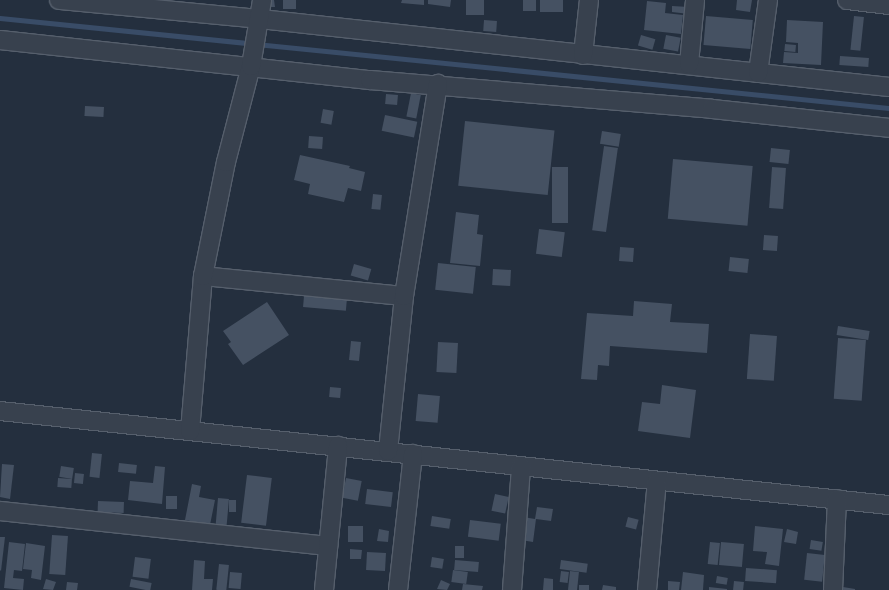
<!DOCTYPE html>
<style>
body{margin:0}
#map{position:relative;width:889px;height:590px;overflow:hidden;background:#242f3e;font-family:"Open Sans",sans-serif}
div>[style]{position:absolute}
.stream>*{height:5px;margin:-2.5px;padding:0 2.5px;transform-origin:2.5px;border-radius:2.5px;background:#394c67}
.building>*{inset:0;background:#455162;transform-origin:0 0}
.roads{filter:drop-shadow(1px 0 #565f6c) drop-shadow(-1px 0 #565f6c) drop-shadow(0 1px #565f6c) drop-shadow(0 -1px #565f6c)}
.minor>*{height:18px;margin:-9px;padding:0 9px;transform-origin:9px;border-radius:9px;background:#38414e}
span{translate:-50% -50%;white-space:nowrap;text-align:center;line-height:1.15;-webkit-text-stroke:4px #1d2633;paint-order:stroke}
</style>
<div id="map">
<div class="stream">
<div style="left:0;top:18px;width:894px;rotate:5.78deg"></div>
</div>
<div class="building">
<div style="clip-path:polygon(267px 0,274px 0,275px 7px,268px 7px)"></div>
<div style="left:283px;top:0;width:13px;height:9px"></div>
<div style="clip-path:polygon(402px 0,424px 0,424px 5px,401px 3px)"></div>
<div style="clip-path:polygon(428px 0,451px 0,450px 7px,428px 4px)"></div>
<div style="left:466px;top:0;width:18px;height:15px"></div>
<div style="left:523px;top:0;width:13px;height:11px"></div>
<div style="left:540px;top:0;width:23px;height:12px"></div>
<div style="clip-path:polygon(737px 0,752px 0,750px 12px,736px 10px)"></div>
<div style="clip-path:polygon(647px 1px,666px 3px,665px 13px,683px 15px,681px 34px,644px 30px)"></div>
<div style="clip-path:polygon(672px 6px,689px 7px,689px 14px,672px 12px)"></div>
<div style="left:706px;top:16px;width:47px;height:29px;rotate:5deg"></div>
<div style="left:854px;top:16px;width:10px;height:34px;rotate:6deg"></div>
<div style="left:484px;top:20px;width:13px;height:11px;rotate:4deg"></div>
<div style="clip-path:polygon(787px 20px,823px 22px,821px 65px,783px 63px,784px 52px,798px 53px,798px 43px,786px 42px)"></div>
<div style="left:641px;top:35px;width:15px;height:11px;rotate:16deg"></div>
<div style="left:666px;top:35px;width:15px;height:14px;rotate:11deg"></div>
<div style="left:785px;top:44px;width:11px;height:7px;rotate:5deg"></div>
<div style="left:840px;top:56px;width:29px;height:9px;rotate:4deg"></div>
<div style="left:411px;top:93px;width:10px;height:24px;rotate:11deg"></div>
<div style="left:386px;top:94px;width:12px;height:10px;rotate:5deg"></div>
<div style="left:85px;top:106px;width:19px;height:10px;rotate:3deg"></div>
<div style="left:323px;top:109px;width:11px;height:14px;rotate:10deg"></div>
<div style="left:385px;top:115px;width:33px;height:16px;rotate:12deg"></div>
<div style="left:465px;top:121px;width:90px;height:65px;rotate:6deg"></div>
<div style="left:602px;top:131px;width:19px;height:13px;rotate:9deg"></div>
<div style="left:309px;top:136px;width:14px;height:12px;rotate:4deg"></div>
<div style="left:604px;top:146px;width:14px;height:85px;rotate:8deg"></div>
<div style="left:771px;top:148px;width:19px;height:14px;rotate:6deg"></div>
<div style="clip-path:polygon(300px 155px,350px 166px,349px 168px,365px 172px,361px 191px,348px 188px,344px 202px,308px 194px,310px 184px,294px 180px)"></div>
<div style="left:673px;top:159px;width:80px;height:60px;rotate:5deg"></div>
<div style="left:552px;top:167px;width:16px;height:56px"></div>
<div style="left:772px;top:167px;width:14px;height:41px;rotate:4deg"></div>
<div style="left:373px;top:194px;width:9px;height:15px;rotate:6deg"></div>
<div style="clip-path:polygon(456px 212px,479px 215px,477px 234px,483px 235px,480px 266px,450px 263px)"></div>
<div style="left:539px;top:229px;width:26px;height:25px;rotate:7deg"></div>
<div style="left:764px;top:235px;width:14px;height:15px;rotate:4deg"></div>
<div style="left:620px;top:247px;width:14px;height:14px;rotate:4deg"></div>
<div style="left:730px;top:257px;width:19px;height:14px;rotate:6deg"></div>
<div style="left:438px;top:263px;width:38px;height:27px;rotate:6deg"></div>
<div style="left:354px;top:264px;width:18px;height:12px;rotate:16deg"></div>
<div style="left:493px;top:269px;width:18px;height:16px;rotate:3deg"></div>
<div style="left:304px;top:296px;width:43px;height:11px;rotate:5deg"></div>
<div style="clip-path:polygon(634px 301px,672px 304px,670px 322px,709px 324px,707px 353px,610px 346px,609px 366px,598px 365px,597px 380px,581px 379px,587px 313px,633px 316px)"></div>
<div style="clip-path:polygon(267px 302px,289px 335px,243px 365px,228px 344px,231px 342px,223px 331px)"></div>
<div style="left:838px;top:326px;width:32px;height:9px;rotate:9deg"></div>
<div style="left:750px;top:334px;width:27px;height:45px;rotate:4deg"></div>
<div style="left:838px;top:338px;width:28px;height:61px;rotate:4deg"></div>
<div style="left:351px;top:341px;width:10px;height:19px;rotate:6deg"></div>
<div style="left:438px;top:342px;width:20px;height:30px;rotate:3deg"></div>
<div style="clip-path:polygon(662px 385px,696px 390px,690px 438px,638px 431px,642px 402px,660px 404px)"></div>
<div style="left:330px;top:387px;width:11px;height:10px;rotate:5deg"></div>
<div style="left:418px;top:394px;width:22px;height:27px;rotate:5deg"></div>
<div style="left:92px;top:453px;width:10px;height:24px;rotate:6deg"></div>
<div style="left:119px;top:463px;width:18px;height:9px;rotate:6deg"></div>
<div style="clip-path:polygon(2px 464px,14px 465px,10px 499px,0 497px)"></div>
<div style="left:61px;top:466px;width:13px;height:11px;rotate:9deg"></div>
<div style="clip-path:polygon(155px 466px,165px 467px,162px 504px,128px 500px,130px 481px,153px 483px)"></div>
<div style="left:75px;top:473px;width:9px;height:10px;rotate:6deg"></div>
<div style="left:247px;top:475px;width:25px;height:48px;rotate:7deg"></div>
<div style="left:58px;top:478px;width:14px;height:9px;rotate:4deg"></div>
<div style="left:346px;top:478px;width:16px;height:20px;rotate:11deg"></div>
<div style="clip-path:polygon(192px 484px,201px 486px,199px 497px,215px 500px,210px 525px,185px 520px)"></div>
<div style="left:367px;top:489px;width:26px;height:15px;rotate:7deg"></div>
<div style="left:495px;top:494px;width:14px;height:17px;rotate:12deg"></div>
<div style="left:166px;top:496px;width:11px;height:13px"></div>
<div style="left:218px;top:498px;width:11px;height:27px;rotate:5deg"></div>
<div style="left:229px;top:500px;width:7px;height:12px"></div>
<div style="left:98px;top:501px;width:26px;height:11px;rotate:2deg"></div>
<div style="clip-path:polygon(537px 507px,553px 509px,551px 521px,536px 519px,533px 542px,521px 540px,523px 517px,535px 519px)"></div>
<div style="left:432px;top:516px;width:19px;height:10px;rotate:9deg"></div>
<div style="left:628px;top:517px;width:11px;height:10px;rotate:15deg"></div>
<div style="left:470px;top:520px;width:31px;height:17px;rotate:7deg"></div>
<div style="left:348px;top:526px;width:15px;height:16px"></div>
<div style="clip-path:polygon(755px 526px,783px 529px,779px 566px,765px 564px,767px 552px,753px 551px)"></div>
<div style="clip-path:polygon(379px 529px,389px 531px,388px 542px,377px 541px)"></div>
<div style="clip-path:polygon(787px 529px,798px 532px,796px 544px,784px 542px)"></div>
<div style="left:52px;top:535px;width:16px;height:39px;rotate:4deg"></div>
<div style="clip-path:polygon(0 537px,5px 537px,1px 571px,0 570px)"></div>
<div style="left:811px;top:540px;width:12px;height:9px;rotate:9deg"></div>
<div style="clip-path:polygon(9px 542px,25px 544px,22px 571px,14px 570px,13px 578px,24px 579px,23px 590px,4px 588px)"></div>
<div style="left:710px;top:542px;width:10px;height:22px;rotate:6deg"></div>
<div style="left:721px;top:542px;width:23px;height:23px;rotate:5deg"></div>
<div style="clip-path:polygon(26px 543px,45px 546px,41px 580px,31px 578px,32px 570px,23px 569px)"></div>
<div style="left:455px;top:546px;width:9px;height:12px"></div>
<div style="clip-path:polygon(350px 549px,362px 550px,361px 559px,350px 559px)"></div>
<div style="left:367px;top:552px;width:19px;height:18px;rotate:3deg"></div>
<div style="left:807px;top:553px;width:18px;height:27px;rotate:6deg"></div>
<div style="left:135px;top:557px;width:16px;height:20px;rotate:7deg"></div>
<div style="left:432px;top:557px;width:12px;height:10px;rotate:9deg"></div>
<div style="clip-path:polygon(194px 560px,205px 561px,204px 579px,213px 579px,212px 590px,192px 590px)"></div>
<div style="left:455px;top:560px;width:24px;height:10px;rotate:5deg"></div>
<div style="left:561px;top:560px;width:27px;height:9px;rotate:8deg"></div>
<div style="left:219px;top:564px;width:10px;height:26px;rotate:6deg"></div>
<div style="left:746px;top:568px;width:31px;height:13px;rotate:4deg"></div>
<div style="left:453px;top:570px;width:15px;height:12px;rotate:8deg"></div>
<div style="left:561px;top:571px;width:8px;height:11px;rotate:7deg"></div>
<div style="left:570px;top:571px;width:9px;height:19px;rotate:6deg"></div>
<div style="left:230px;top:572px;width:12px;height:16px;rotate:5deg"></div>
<div style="clip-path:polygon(683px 572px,704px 575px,703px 590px,681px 590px)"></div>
<div style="left:717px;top:576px;width:11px;height:7px;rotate:10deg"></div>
<div style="clip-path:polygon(544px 578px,553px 579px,553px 590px,543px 590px)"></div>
<div style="clip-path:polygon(46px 579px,56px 582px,53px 590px,43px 589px)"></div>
<div style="left:131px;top:579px;width:21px;height:8px;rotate:11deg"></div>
<div style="clip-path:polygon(441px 580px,450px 584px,447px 590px,437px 589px)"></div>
<div style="clip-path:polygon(668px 581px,680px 582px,679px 590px,668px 590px)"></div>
<div style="left:734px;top:581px;width:10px;height:9px;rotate:6deg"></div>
<div style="clip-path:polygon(67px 582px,78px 583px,77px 590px,66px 590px)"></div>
<div style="clip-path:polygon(463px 584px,483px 586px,482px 590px,462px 590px)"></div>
<div style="left:579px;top:585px;width:10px;height:5px"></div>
<div style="clip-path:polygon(603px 585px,616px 587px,616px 590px,602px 590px)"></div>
<div style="clip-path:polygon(709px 587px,727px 589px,727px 590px,709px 590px)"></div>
<div style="clip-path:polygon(843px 587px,855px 589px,855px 590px,842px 590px)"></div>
</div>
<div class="roads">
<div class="minor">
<div style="left:59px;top:0;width:202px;rotate:5.4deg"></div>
<div style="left:260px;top:19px;width:633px;rotate:6.17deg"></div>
<div style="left:847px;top:0;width:42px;rotate:6.8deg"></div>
<div style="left:0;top:40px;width:372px;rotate:6.2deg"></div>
<div style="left:370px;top:80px;width:343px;rotate:4.8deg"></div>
<div style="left:712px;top:109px;width:178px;rotate:6.1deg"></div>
<div style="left:583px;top:55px;width:55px;rotate:-83.8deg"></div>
<div style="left:689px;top:64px;width:64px;rotate:-84.6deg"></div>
<div style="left:758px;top:73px;width:74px;rotate:-82.2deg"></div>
<div style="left:203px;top:276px;width:202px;rotate:5.7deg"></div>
<div style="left:0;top:411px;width:894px;rotate:6.04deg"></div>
<div style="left:190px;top:431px;width:156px;rotate:-85.2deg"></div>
<div style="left:203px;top:276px;width:116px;rotate:-78.6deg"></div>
<div style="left:226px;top:162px;width:99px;rotate:-75.4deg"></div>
<div style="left:251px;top:66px;width:67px;rotate:-80.5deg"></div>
<div style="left:388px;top:451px;width:156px;rotate:-84.1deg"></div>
<div style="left:404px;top:296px;width:215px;rotate:-80.9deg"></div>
<div style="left:0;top:511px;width:330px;rotate:6.1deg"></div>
<div style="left:324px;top:590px;width:145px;rotate:-84.4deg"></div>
<div style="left:398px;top:590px;width:137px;rotate:-83.7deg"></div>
<div style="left:512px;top:590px;width:124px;rotate:-85.8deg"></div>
<div style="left:647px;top:590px;width:109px;rotate:-84.8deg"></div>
<div style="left:833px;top:590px;width:91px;rotate:-87.5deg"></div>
</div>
</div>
</div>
